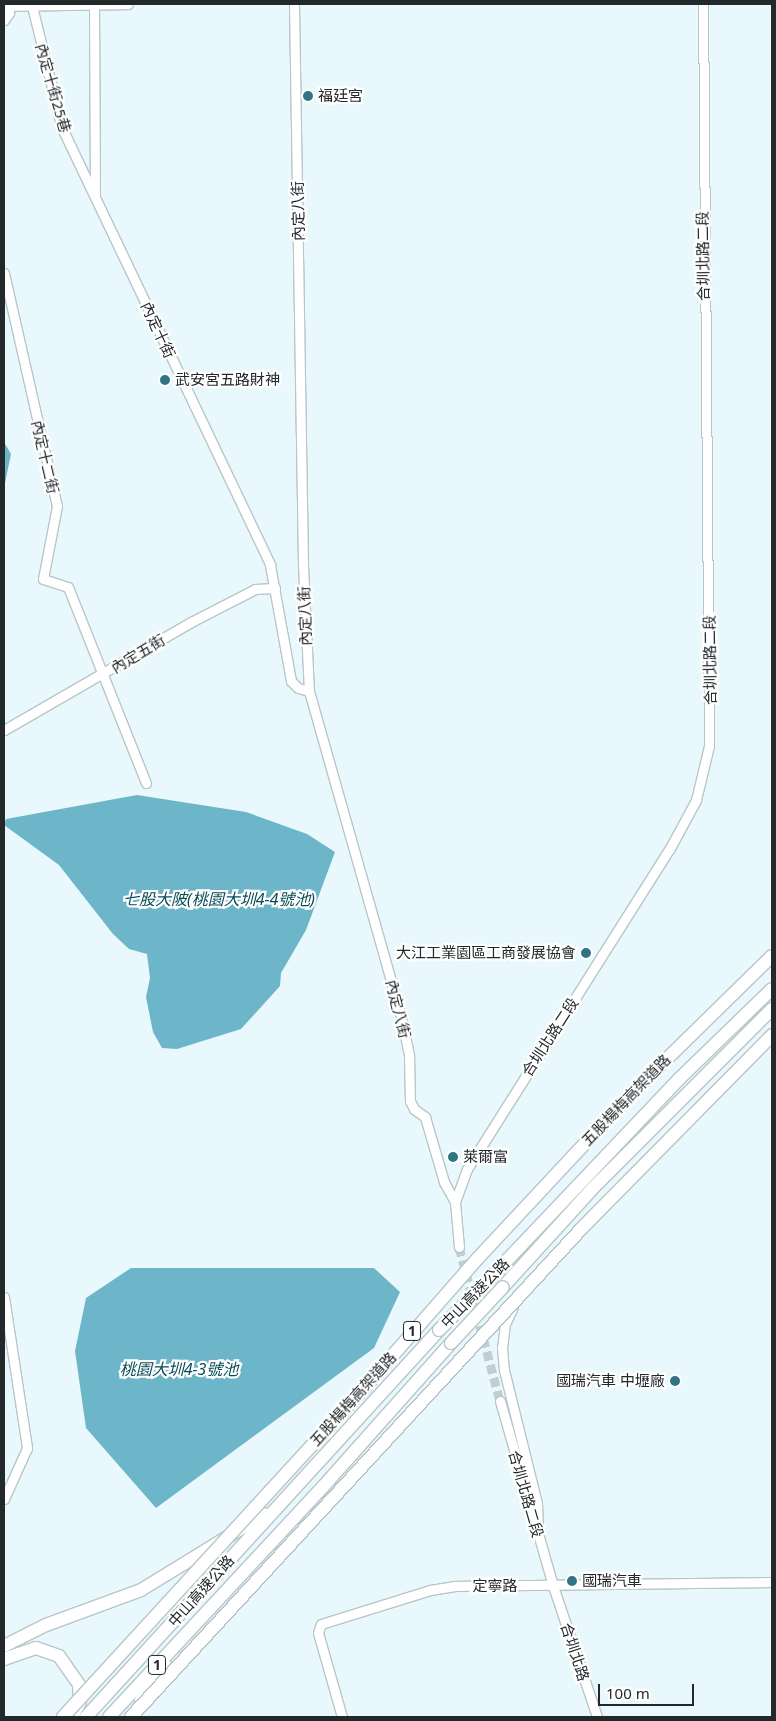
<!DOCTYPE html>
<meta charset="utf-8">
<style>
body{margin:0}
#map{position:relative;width:776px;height:1721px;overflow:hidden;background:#e9f8fc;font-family:"Noto Sans","Noto Sans TC",sans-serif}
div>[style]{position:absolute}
.water>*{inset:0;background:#6db5c8}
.minor-tunnel>*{height:9px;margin-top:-4.5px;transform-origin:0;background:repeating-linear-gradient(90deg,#c1cfd2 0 9px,transparent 0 13.5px)}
.roads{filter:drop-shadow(1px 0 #b8c6c9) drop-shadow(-1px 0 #b8c6c9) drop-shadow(0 1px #b8c6c9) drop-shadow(0 -1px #b8c6c9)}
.minor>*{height:9px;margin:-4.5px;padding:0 4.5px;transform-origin:4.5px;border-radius:4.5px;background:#fff}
.highway>*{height:12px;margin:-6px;padding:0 6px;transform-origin:6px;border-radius:6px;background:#fff}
.bridges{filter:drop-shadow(1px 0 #b8c6c9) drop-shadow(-1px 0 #b8c6c9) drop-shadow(0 1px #b8c6c9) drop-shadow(0 -1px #b8c6c9)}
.highway-bridge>*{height:12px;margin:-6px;padding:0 6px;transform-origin:6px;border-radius:6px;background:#fff}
.dots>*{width:14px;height:14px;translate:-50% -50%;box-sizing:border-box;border:2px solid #fff;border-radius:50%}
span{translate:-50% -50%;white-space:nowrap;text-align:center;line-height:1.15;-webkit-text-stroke:4.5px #fff;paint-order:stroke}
.shield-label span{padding:1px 4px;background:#fff;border:1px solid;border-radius:4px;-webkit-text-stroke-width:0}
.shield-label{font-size:14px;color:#23292a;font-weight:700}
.street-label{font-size:15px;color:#23292a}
.poi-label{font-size:15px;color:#23292a}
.left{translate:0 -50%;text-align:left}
.right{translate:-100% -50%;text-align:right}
.water-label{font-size:16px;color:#084b58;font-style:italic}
.frame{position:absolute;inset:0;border:5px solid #23292a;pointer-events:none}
.scale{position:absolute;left:598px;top:1684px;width:96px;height:22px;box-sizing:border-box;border:2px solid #23292a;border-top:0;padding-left:6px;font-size:15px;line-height:18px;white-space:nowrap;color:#23292a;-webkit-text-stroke:4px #fff;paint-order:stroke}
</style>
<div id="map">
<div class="water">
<div style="clip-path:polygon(4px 442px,11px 454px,4px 488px)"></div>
<div style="clip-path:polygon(137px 795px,246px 812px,307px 834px,335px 852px,306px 930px,281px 973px,280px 986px,241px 1029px,177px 1049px,162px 1048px,153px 1032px,146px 997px,150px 978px,147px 954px,129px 949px,113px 934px,59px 865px,4px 825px,6px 819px)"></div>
<div style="clip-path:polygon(131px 1268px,374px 1268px,400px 1292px,374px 1348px,156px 1508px,86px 1428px,75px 1351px,86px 1298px)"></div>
</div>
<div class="minor-tunnel">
<div style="left:459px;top:1247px;width:159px;rotate:75.1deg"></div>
</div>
<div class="roads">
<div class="minor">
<div style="left:94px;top:4px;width:191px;rotate:89.7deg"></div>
<div style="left:294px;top:4px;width:561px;rotate:89.08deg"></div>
<div style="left:303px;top:565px;width:126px;rotate:87.3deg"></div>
<div style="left:309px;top:691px;width:339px;rotate:74.2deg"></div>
<div style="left:401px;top:1017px;width:40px;rotate:78deg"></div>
<div style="left:409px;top:1056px;width:45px;rotate:88.7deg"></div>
<div style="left:410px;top:1101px;width:9px;rotate:63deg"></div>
<div style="left:414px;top:1109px;width:14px;rotate:36deg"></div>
<div style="left:425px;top:1117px;width:68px;rotate:73.7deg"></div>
<div style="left:444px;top:1182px;width:23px;rotate:61deg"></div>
<div style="left:4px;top:6px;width:124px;rotate:-0.9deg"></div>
<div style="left:32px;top:6px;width:126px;rotate:76.2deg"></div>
<div style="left:62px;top:128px;width:484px;rotate:64.5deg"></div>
<div style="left:270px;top:565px;width:118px;rotate:79.7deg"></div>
<div style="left:291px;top:681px;width:10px;rotate:45deg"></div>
<div style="left:298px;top:688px;width:11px;rotate:15deg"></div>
<div style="left:4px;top:20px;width:9px;rotate:-54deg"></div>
<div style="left:9px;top:13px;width:7px;rotate:-98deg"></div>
<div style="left:4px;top:273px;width:239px;rotate:77.2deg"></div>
<div style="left:57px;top:506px;width:74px;rotate:100.9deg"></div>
<div style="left:43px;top:579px;width:26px;rotate:18deg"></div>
<div style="left:68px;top:587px;width:211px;rotate:68.3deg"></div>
<div style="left:4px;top:730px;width:218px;rotate:-30deg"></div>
<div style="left:193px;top:621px;width:70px;rotate:-27.3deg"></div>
<div style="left:255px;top:589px;width:20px;rotate:-3deg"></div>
<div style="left:459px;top:1247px;width:45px;rotate:-95.1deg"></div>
<div style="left:455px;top:1202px;width:35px;rotate:-70deg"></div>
<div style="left:467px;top:1169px;width:378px;rotate:-57.7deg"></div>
<div style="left:669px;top:850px;width:57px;rotate:-61.6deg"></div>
<div style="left:696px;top:800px;width:56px;rotate:-76.5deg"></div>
<div style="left:709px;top:746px;width:742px;rotate:-90.46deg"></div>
<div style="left:4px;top:1297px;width:153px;rotate:81.3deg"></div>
<div style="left:27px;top:1448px;width:56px;rotate:114.3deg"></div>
<div style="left:513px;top:1307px;width:19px;rotate:115deg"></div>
<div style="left:505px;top:1324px;width:24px;rotate:97deg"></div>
<div style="left:502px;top:1348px;width:22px;rotate:85deg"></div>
<div style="left:504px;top:1370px;width:137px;rotate:76.1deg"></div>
<div style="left:537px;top:1503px;width:31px;rotate:88deg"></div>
<div style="left:500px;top:1401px;width:192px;rotate:74deg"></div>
<div style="left:553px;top:1586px;width:138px;rotate:71.4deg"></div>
<div style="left:342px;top:1717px;width:87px;rotate:-105.9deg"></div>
<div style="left:318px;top:1633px;width:9px;rotate:-72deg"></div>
<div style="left:321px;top:1624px;width:114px;rotate:-17.3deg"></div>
<div style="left:430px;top:1590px;width:24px;rotate:-9deg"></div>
<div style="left:454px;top:1586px;width:318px;rotate:-0.7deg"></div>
</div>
<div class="highway">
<div style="left:494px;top:1274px;width:269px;rotate:-46.5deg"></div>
<div style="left:679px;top:1079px;width:129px;rotate:-44.1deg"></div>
<div style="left:503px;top:1287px;width:135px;rotate:-47.7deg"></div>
<div style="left:594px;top:1187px;width:252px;rotate:-45deg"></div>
<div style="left:4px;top:1646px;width:47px;rotate:-26.6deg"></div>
<div style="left:46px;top:1625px;width:101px;rotate:-20.2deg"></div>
<div style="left:141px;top:1590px;width:145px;rotate:-31.5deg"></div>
<div style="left:4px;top:1659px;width:34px;rotate:-19deg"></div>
<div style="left:36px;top:1648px;width:24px;rotate:19deg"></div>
<div style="left:59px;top:1656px;width:35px;rotate:55deg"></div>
<div style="left:79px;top:1685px;width:17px;rotate:87deg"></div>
<div style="left:80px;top:1702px;width:17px;rotate:118deg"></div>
<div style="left:141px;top:1700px;width:42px;rotate:-53.7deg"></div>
<div style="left:86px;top:1717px;width:524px;rotate:-47.63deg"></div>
<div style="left:109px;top:1717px;width:323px;rotate:-47.1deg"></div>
<div style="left:329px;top:1480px;width:183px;rotate:-48.3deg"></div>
</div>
</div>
<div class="bridges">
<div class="highway-bridge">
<div style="left:439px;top:1330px;width:78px;rotate:-45.5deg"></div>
<div style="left:451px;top:1343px;width:76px;rotate:-47.1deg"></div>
<div style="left:63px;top:1717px;width:449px;rotate:-47.5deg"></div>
<div style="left:366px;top:1386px;width:171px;rotate:-48.8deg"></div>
<div style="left:479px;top:1257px;width:226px;rotate:-47deg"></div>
<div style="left:633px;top:1092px;width:194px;rotate:-44.4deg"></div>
<div style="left:131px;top:1717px;width:665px;rotate:-47.31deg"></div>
<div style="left:582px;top:1228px;width:271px;rotate:-45.4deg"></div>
</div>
</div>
<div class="dots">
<div style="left:308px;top:96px;background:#317485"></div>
<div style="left:165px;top:380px;background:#317485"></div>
<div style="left:586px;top:953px;background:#317485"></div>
<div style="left:453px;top:1157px;background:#317485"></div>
<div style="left:675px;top:1381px;background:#317485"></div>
<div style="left:572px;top:1581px;background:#317485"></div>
</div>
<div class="shield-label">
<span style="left:412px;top:1331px">1</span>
<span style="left:157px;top:1665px">1</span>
</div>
<div class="street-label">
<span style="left:53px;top:88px;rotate:74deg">內定十街25巷</span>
<span style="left:298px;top:211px;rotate:-91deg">內定八街</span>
<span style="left:703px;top:256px;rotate:-91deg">合圳北路二段</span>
<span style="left:158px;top:330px;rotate:65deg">內定十街</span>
<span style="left:45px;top:457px;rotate:77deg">內定十二街</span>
<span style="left:305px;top:616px;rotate:-92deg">內定八街</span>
<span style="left:138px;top:654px;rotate:-31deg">內定五街</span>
<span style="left:710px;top:660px;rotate:-91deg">合圳北路二段</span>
<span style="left:398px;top:1009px;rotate:76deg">內定八街</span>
<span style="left:550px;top:1037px;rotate:-57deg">合圳北路二段</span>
<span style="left:626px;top:1100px;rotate:-46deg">五股楊梅高架道路</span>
<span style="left:475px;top:1293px;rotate:-46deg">中山高速公路</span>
<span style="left:353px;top:1399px;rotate:-48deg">五股楊梅高架道路</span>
<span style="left:526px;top:1494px;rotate:74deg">合圳北路二段</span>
<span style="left:495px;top:1586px">定寧路</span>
<span style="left:201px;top:1591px;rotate:-48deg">中山高速公路</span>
<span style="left:575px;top:1652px;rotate:72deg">合圳北路</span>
</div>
<div class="poi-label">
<span class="left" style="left:318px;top:96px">福廷宮</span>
<span class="left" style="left:175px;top:380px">武安宮五路財神</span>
<span class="right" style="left:576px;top:953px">大江工業園區工商發展協會</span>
<span class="left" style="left:463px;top:1157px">萊爾富</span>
<span class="right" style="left:665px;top:1381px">國瑞汽車 中壢廠</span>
<span class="left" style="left:582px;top:1581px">國瑞汽車</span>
</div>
<div class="water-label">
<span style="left:219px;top:899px">七股大陂(桃園大圳4-4號池)</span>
<span style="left:179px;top:1369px">桃園大圳4-3號池</span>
</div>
<div class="frame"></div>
<div class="scale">100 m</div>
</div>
